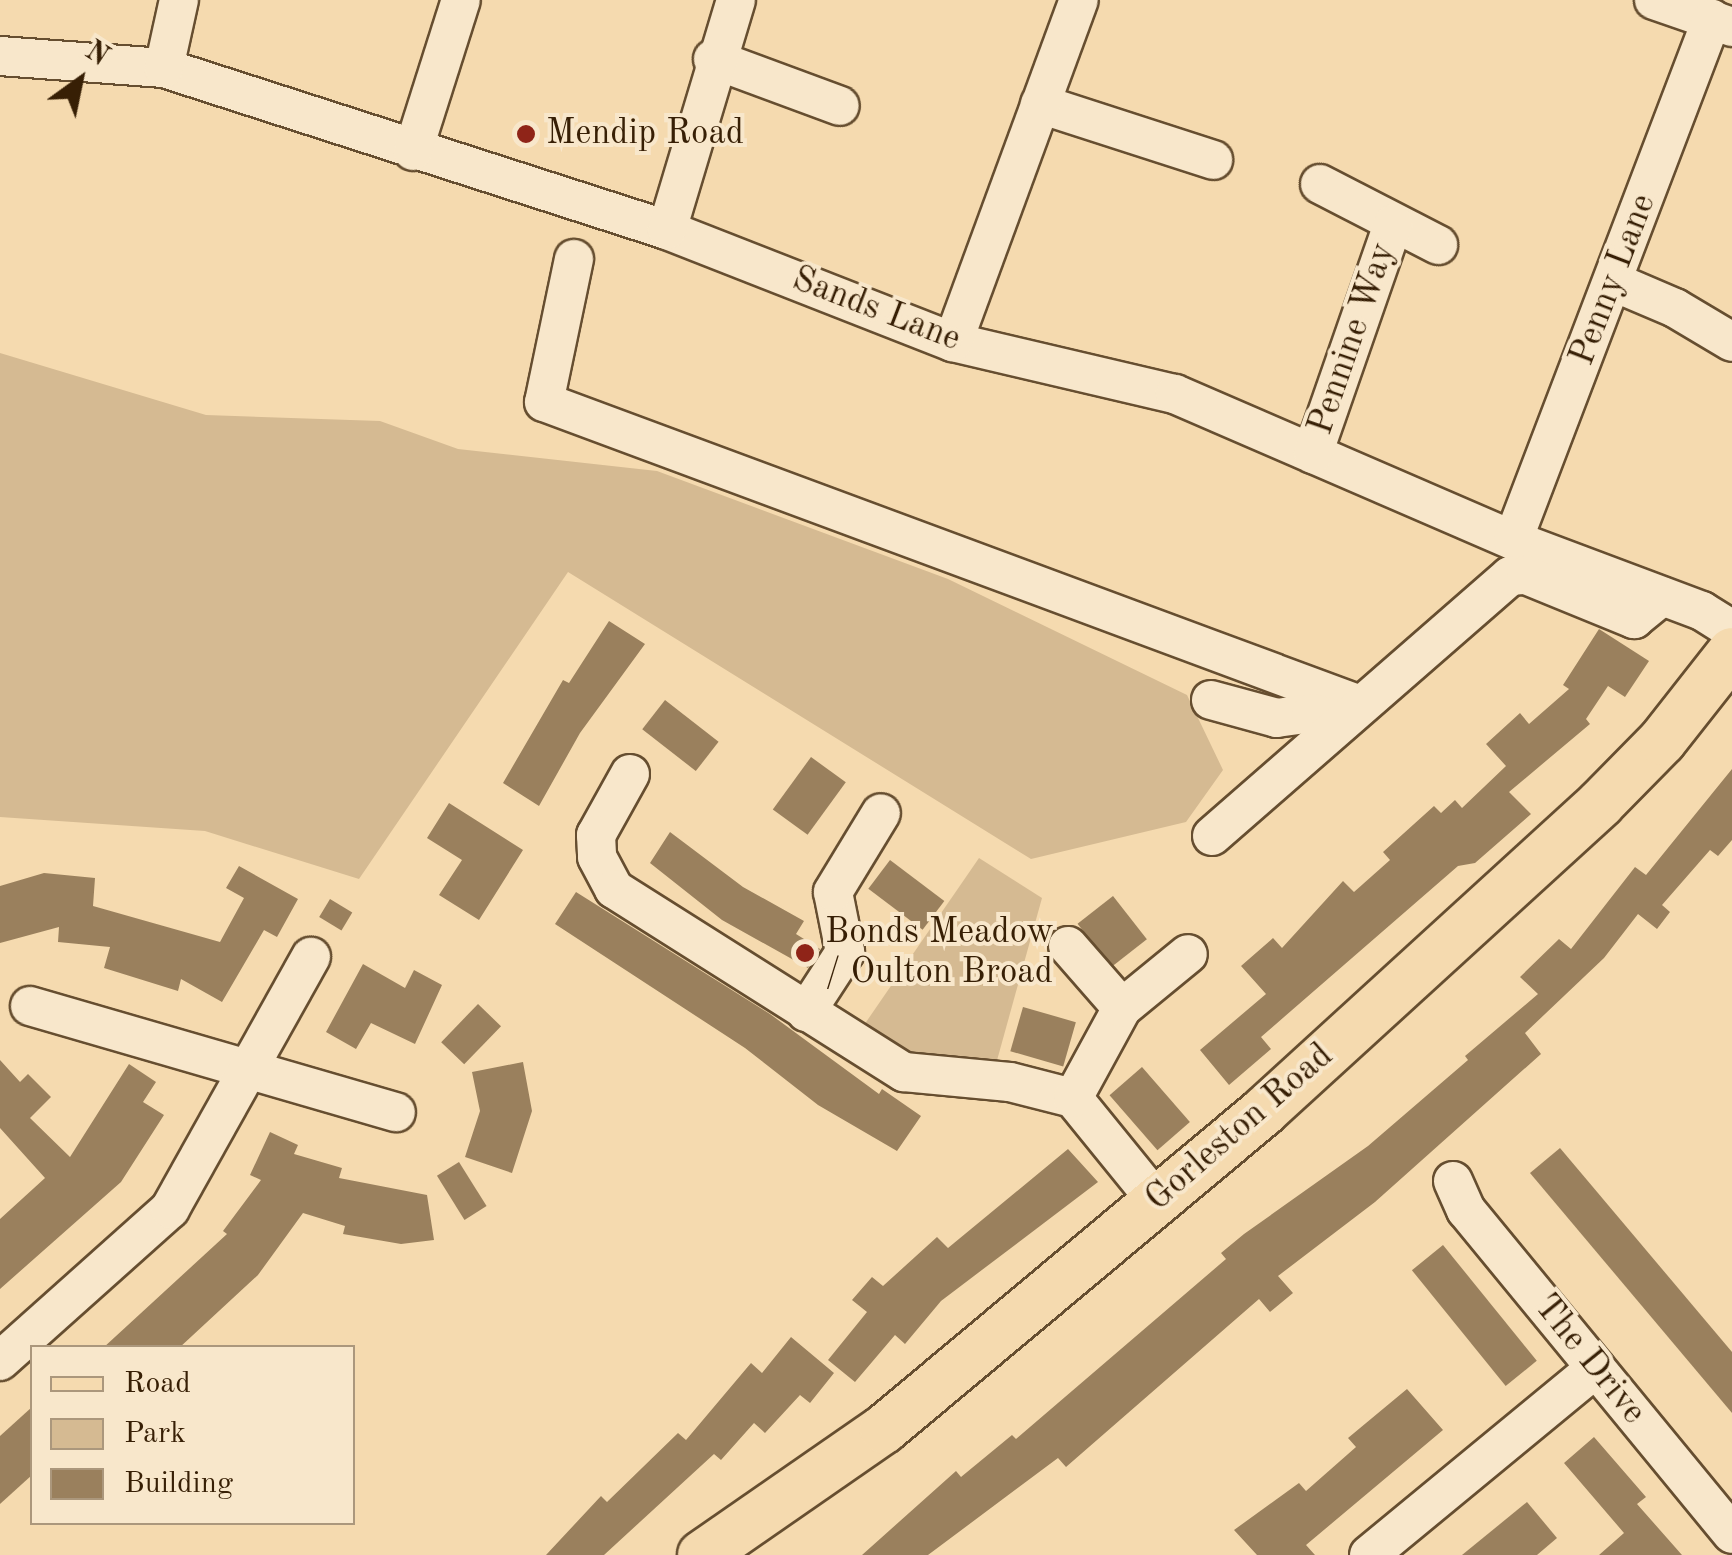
<!DOCTYPE html>
<style>
body{margin:0}
#map{position:relative;width:1732px;height:1555px;overflow:hidden;background:#f5daaf;font-family:"Old Standard TT",serif}
div>[style]{position:absolute}
.green>*{inset:0;background:#d5ba92}
.building>*{inset:0;background:#9a805d;transform-origin:0 0}
.roads{filter:drop-shadow(2px 0 #664e30) drop-shadow(-2px 0 #664e30) drop-shadow(0 2px #664e30) drop-shadow(0 -2px #664e30)}
.minor>*{height:38px;margin:-19px;padding:0 19px;transform-origin:19px;border-radius:19px;background:#f8e7cb}
.major>*{height:48px;margin:-24px;padding:0 24px;transform-origin:24px;border-radius:24px;background:#f5daaf}
.dots>*{width:28px;height:28px;translate:-50% -50%;box-sizing:border-box;border:5px solid #f8e7cb;border-radius:50%}
span{translate:-50% -50%;white-space:nowrap;text-align:center;line-height:1.15;-webkit-text-stroke:8px #f8e7cb;paint-order:stroke}
.poi-label{font-size:35px;color:#371f05}
.left{translate:0 -50%;text-align:left}
.street-label{font-size:35px;color:#371f05}
.legend{position:absolute;left:30px;top:1345px;width:325px;height:180px;box-sizing:border-box;background:#f8e7cb;border:2px solid #ab977c;margin:0;padding:12px 18px;list-style:none;font-size:30px;color:#371f05}
.legend li{display:flex;align-items:center;gap:20px;height:50px}
.legend b{width:50px;border:2px solid #ab977c}
.north{position:absolute;left:30px;top:30px;width:100px;height:100px;-webkit-text-stroke:8px #f8e7cb;paint-order:stroke;rotate:33deg;font-size:28px;font-weight:700;line-height:40px;text-align:center;color:#371f05}
.north::after{content:'';display:block;margin:auto;width:35px;height:45px;background:#371f05;clip-path:polygon(50% 0,100% 100%,50% 72%,0 100%)}
</style>
<div id="map">
<div class="green">
<div style="clip-path:polygon(0 353px,206px 415px,380px 421px,458px 449px,657px 471px,948px 579px,1187px 695px,1223px 770px,1186px 822px,1031px 859px,568px 572px,359px 879px,205px 831px,0 817px)"></div>
<div style="clip-path:polygon(979px 858px,1042px 898px,996px 1064px,904px 1050px,862px 1028px)"></div>
</div>
<div class="building">
<div style="clip-path:polygon(609px 621px,645px 644px,580px 733px,539px 806px,503px 783px,563px 680px,569px 683px)"></div>
<div style="clip-path:polygon(1599px 629px,1649px 661px,1625px 697px,1608px 686px,1586px 719px,1590px 724px,1509px 792px,1531px 814px,1475px 863px,1458px 866px,1261px 1037px,1271px 1049px,1229px 1085px,1200px 1050px,1266px 994px,1241px 966px,1273px 938px,1282px 948px,1343px 881px,1354px 892px,1390px 860px,1383px 852px,1434px 806px,1441px 813px,1455px 800px,1462px 808px,1506px 766px,1486px 744px,1520px 713px,1529px 724px,1569px 689px,1563px 685px)"></div>
<div style="left:665px;top:700px;width:68px;height:37px;rotate:38deg"></div>
<div style="left:811px;top:757px;width:43px;height:65px;rotate:36deg"></div>
<div style="clip-path:polygon(1732px 769px,1732px 840px,1718px 856px,1710px 850px,1662px 905px,1670px 912px,1657px 929px,1638px 914px,1604px 958px,1525px 1033px,1541px 1054px,1375px 1202px,1278px 1276px,1293px 1293px,1270px 1312px,1259px 1299px,1066px 1467px,1058px 1458px,928px 1555px,862px 1555px,956px 1471px,961px 1477px,1012px 1435px,1016px 1439px,1226px 1259px,1221px 1253px,1244px 1234px,1368px 1146px,1468px 1060px,1465px 1056px,1538px 994px,1520px 977px,1559px 939px,1571px 949px,1635px 867px,1646px 875px)"></div>
<div style="clip-path:polygon(449px 803px,523px 850px,479px 920px,439px 895px,462px 860px,427px 838px)"></div>
<div style="clip-path:polygon(670px 832px,743px 887px,804px 921px,796px 934px,820px 949px,808px 968px,722px 920px,650px 863px)"></div>
<div style="left:890px;top:860px;width:68px;height:36px;rotate:37deg"></div>
<div style="clip-path:polygon(239px 866px,298px 899px,277px 937px,264px 930px,222px 1002px,181px 979px,178px 991px,104px 968px,110px 947px,58px 942px,59px 927px,0 943px,0 886px,44px 873px,95px 878px,93px 906px,220px 942px,244px 898px,226px 888px)"></div>
<div style="clip-path:polygon(576px 892px,770px 1014px,879px 1094px,882px 1089px,921px 1116px,897px 1151px,818px 1105px,745px 1048px,555px 924px)"></div>
<div style="left:1113px;top:896px;width:55px;height:45px;rotate:52deg"></div>
<div style="left:330px;top:899px;width:26px;height:21px;rotate:31deg"></div>
<div style="clip-path:polygon(363px 964px,405px 988px,414px 970px,442px 985px,415px 1044px,371px 1023px,356px 1049px,326px 1032px)"></div>
<div style="left:478px;top:1004px;width:32px;height:53px;rotate:44deg"></div>
<div style="left:1023px;top:1007px;width:55px;height:46px;rotate:16deg"></div>
<div style="clip-path:polygon(0 1060px,20px 1082px,28px 1074px,51px 1097px,30px 1118px,70px 1157px,129px 1064px,156px 1082px,143px 1102px,164px 1115px,121px 1182px,0 1289px,0 1219px,45px 1178px,0 1128px)"></div>
<div style="clip-path:polygon(523px 1062px,532px 1111px,512px 1173px,465px 1157px,480px 1111px,472px 1072px)"></div>
<div style="left:1142px;top:1067px;width:73px;height:43px;rotate:49deg"></div>
<div style="clip-path:polygon(270px 1132px,298px 1145px,294px 1154px,342px 1168px,339px 1178px,427px 1195px,434px 1240px,401px 1244px,343px 1234px,345px 1226px,303px 1213px,258px 1275px,179px 1348px,103px 1348px,227px 1234px,223px 1231px,261px 1180px,250px 1175px)"></div>
<div style="clip-path:polygon(1560px 1148px,1732px 1352px,1732px 1413px,1530px 1173px)"></div>
<div style="clip-path:polygon(1068px 1149px,1098px 1182px,941px 1301px,905px 1344px,895px 1335px,855px 1382px,828px 1360px,867px 1312px,852px 1300px,872px 1277px,883px 1286px,937px 1237px,948px 1248px)"></div>
<div style="left:459px;top:1162px;width:52px;height:26px;rotate:58deg"></div>
<div style="left:1443px;top:1245px;width:149px;height:40px;rotate:51deg"></div>
<div style="clip-path:polygon(791px 1337px,834px 1373px,810px 1403px,800px 1395px,765px 1433px,754px 1423px,721px 1460px,714px 1454px,604px 1555px,546px 1555px,601px 1496px,607px 1502px,678px 1433px,686px 1440px,751px 1363px,762px 1373px)"></div>
<div style="clip-path:polygon(1407px 1389px,1443px 1430px,1306px 1545px,1315px 1555px,1257px 1555px,1234px 1530px,1299px 1483px,1306px 1491px,1356px 1447px,1348px 1438px)"></div>
<div style="clip-path:polygon(32px 1407px,32px 1475px,0 1504px,0 1436px)"></div>
<div style="clip-path:polygon(1594px 1437px,1646px 1497px,1637px 1504px,1682px 1555px,1599px 1555px,1624px 1533px,1564px 1463px)"></div>
<div style="clip-path:polygon(1527px 1502px,1557px 1538px,1537px 1555px,1462px 1555px)"></div>
</div>
<div class="roads">
<div class="minor">
<div style="left:1654px;top:0;width:83px;rotate:19.1deg"></div>
<div style="left:0;top:56px;width:164px;rotate:4.2deg"></div>
<div style="left:164px;top:68px;width:528px;rotate:17.85deg"></div>
<div style="left:667px;top:230px;width:307px;rotate:21.4deg"></div>
<div style="left:953px;top:342px;width:228px;rotate:13.2deg"></div>
<div style="left:1175px;top:394px;width:368px;rotate:23.4deg"></div>
<div style="left:1513px;top:540px;width:202px;rotate:20.6deg"></div>
<div style="left:1702px;top:611px;width:36px;rotate:32deg"></div>
<div style="left:713px;top:59px;width:135px;rotate:20.3deg"></div>
<div style="left:164px;top:68px;width:70px;rotate:-77.6deg"></div>
<div style="left:1040px;top:104px;width:182px;rotate:17.9deg"></div>
<div style="left:413px;top:151px;width:158px;rotate:-72.4deg"></div>
<div style="left:1320px;top:184px;width:133px;rotate:27.3deg"></div>
<div style="left:667px;top:230px;width:240px;rotate:-73.3deg"></div>
<div style="left:574px;top:259px;width:146px;rotate:101.8deg"></div>
<div style="left:544px;top:402px;width:870px;rotate:20.37deg"></div>
<div style="left:1614px;top:282px;width:66px;rotate:23.1deg"></div>
<div style="left:1675px;top:308px;width:66px;rotate:30.8deg"></div>
<div style="left:953px;top:342px;width:364px;rotate:-69.8deg"></div>
<div style="left:1313px;top:454px;width:244px;rotate:-70.8deg"></div>
<div style="left:1513px;top:540px;width:558px;rotate:-69.1deg"></div>
<div style="left:1211px;top:700px;width:68px;rotate:15.3deg"></div>
<div style="left:1277px;top:718px;width:34px;rotate:-8deg"></div>
<div style="left:1311px;top:713px;width:33px;rotate:14deg"></div>
<div style="left:630px;top:774px;width:70px;rotate:119.1deg"></div>
<div style="left:596px;top:835px;width:22px;rotate:87deg"></div>
<div style="left:597px;top:857px;width:36px;rotate:62deg"></div>
<div style="left:614px;top:889px;width:343px;rotate:32.3deg"></div>
<div style="left:904px;top:1072px;width:106px;rotate:5.4deg"></div>
<div style="left:1010px;top:1082px;width:65px;rotate:14.3deg"></div>
<div style="left:1073px;top:1098px;width:132px;rotate:50.9deg"></div>
<div style="left:1212px;top:836px;width:395px;rotate:-41.1deg"></div>
<div style="left:1510px;top:576px;width:16px;rotate:-4deg"></div>
<div style="left:1526px;top:575px;width:117px;rotate:22.2deg"></div>
<div style="left:1634px;top:619px;width:36px;rotate:-39deg"></div>
<div style="left:1068px;top:946px;width:82px;rotate:48.9deg"></div>
<div style="left:30px;top:1006px;width:381px;rotate:16.2deg"></div>
<div style="left:806px;top:1012px;width:72px;rotate:-57deg"></div>
<div style="left:845px;top:952px;width:61px;rotate:-101.3deg"></div>
<div style="left:833px;top:892px;width:92px;rotate:-58.7deg"></div>
<div style="left:1073px;top:1098px;width:102px;rotate:-61.4deg"></div>
<div style="left:1122px;top:1008px;width:85px;rotate:-39.3deg"></div>
<div style="left:1453px;top:1181px;width:32px;rotate:66deg"></div>
<div style="left:1466px;top:1210px;width:419px;rotate:50.6deg"></div>
<div style="left:0;top:1361px;width:228px;rotate:-41.8deg"></div>
<div style="left:170px;top:1209px;width:289px;rotate:-60.8deg"></div>
<div style="left:1369px;top:1555px;width:294px;rotate:-39.5deg"></div>
</div>
<div class="major">
<div style="left:702px;top:1555px;width:221px;rotate:-34.7deg"></div>
<div style="left:884px;top:1429px;width:496px;rotate:-39.9deg"></div>
<div style="left:1264px;top:1111px;width:455px;rotate:-42.4deg"></div>
<div style="left:1600px;top:804px;width:88px;rotate:-45.5deg"></div>
<div style="left:1662px;top:741px;width:113px;rotate:-51.8deg"></div>
</div>
</div>
<div class="dots">
<div style="left:526px;top:134px;background:#8f2418"></div>
<div style="left:805px;top:953px;background:#8f2418"></div>
</div>
<div class="poi-label">
<span class="left" style="left:546px;top:134px">Mendip Road</span>
<span class="left" style="left:825px;top:953px">Bonds Meadow<br>/ Oulton Broad</span>
</div>
<div class="street-label">
<span style="left:1614px;top:280px;rotate:-69deg">Penny Lane</span>
<span style="left:876px;top:310px;rotate:21deg">Sands Lane</span>
<span style="left:1353px;top:339px;rotate:-71deg">Pennine Way</span>
<span style="left:1240px;top:1128px;rotate:-41deg">Gorleston Road</span>
<span style="left:1589px;top:1360px;rotate:51deg">The Drive</span>
</div>
<ul class="legend">
<li><b style="height:12px;background:#f5daaf"></b>Road</li>
<li><b style="height:28px;background:#d5ba92"></b>Park</li>
<li><b style="height:28px;background:#9a805d"></b>Building</li>
</ul>
<div class="north">N</div>
</div>
